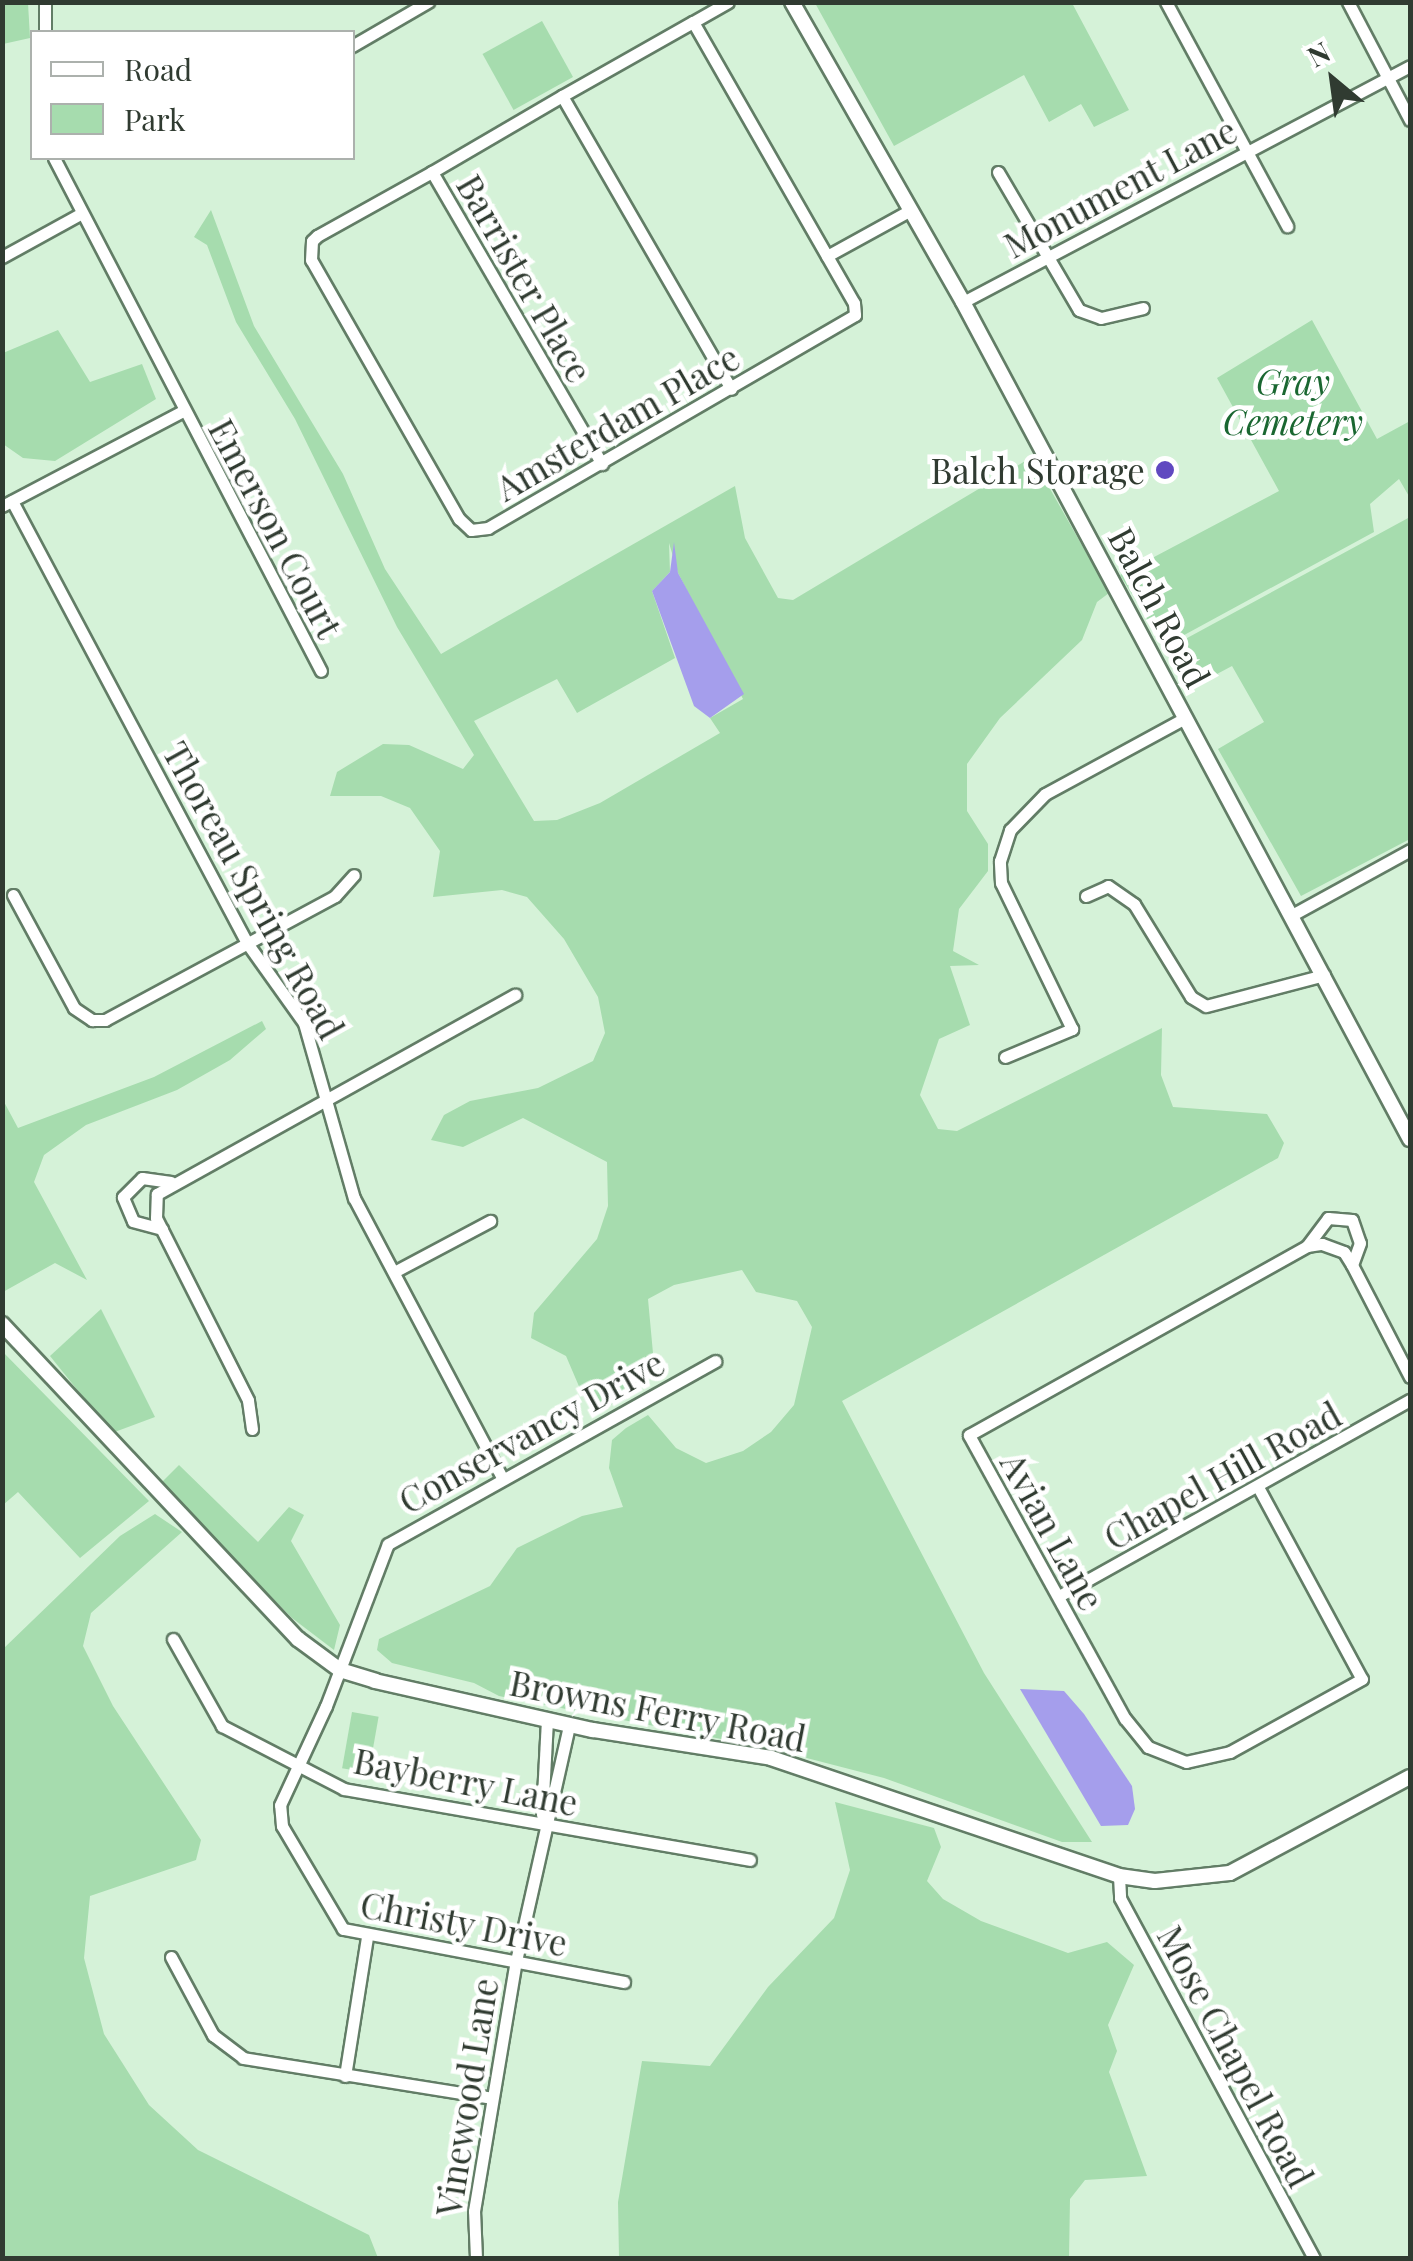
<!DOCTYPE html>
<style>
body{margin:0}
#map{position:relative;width:1413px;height:2261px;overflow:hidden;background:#d5f2d8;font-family:"Playfair Display",serif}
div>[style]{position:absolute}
.green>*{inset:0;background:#a6dcae;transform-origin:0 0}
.water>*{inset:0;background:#a59eec}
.roads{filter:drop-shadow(2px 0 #627d66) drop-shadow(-2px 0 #627d66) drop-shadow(0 2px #627d66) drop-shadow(0 -2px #627d66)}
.minor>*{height:11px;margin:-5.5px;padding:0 5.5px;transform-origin:5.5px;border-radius:5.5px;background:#fff}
.tertiary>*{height:14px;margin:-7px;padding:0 7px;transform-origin:7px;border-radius:7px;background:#fff}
.dots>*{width:28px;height:28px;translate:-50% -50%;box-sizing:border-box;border:5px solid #fff;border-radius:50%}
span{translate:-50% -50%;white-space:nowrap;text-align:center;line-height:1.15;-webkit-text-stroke:9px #fff;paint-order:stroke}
.street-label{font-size:35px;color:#303b31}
.park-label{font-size:35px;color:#1a6731;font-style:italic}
.poi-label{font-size:35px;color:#303b31}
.right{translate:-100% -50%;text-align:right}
.frame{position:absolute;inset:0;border:5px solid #303b31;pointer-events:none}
.legend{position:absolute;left:30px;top:30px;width:325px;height:130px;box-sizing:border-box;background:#fff;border:2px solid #acb1ad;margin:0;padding:12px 18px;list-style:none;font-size:30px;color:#303b31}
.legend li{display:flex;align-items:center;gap:20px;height:50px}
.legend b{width:50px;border:2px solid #acb1ad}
.north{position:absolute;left:1283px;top:30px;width:100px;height:100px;-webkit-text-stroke:8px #fff;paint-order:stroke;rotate:331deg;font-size:28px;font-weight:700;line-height:40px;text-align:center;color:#303b31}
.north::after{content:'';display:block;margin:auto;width:35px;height:45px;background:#303b31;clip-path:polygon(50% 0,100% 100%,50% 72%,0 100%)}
</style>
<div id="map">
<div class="green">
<div style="clip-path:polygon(2px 3px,28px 3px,30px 38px,3px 44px)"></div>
<div style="clip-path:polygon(815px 3px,1072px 3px,1129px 110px,1094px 127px,1081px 104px,1049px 122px,1024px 75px,894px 146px)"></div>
<div style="left:542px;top:21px;width:64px;height:68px;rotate:61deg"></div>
<div style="clip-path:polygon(evenodd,211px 210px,254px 326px,343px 474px,385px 569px,441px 654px,735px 486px,745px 538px,778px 598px,793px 600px,1032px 457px,1109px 593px,1097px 602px,1082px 640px,1000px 718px,967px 764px,967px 811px,988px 844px,988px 871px,959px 909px,953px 951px,979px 965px,950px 966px,970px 1025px,939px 1039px,920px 1095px,938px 1129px,957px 1131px,1162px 1028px,1161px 1075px,1173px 1107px,1267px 1114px,1284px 1143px,1278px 1158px,842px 1401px,984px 1673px,1092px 1842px,1062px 1842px,884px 1778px,768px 1748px,499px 1696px,474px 1683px,392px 1663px,377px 1650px,379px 1639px,490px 1586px,517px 1548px,582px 1516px,623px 1507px,609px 1468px,612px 1440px,626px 1428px,648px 1415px,676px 1448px,706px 1463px,743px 1451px,771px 1432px,794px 1405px,812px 1327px,797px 1301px,756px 1292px,742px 1270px,674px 1285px,648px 1299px,654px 1364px,645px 1382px,623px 1401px,600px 1408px,584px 1398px,566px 1356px,531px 1338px,534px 1313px,597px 1239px,608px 1206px,607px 1162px,523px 1118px,463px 1147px,431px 1140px,444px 1115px,470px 1101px,538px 1088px,593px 1061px,605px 1033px,598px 997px,564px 939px,527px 897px,502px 890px,433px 897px,440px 851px,410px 808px,381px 796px,330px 796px,337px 772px,383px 744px,409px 745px,463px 769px,474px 755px,397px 627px,295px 419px,236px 322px,207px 245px,194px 237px,211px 210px,669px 543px,678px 573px,743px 699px,710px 718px,720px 733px,600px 803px,557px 820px,534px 821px,474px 721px,557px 679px,577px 713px,675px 658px,652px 591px,670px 572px,669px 543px)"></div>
<div style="clip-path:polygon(1312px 320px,1377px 439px,1410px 421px,1410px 498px,1399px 479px,1370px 504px,1374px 532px,1164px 646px,1120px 575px,1279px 491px,1217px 378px)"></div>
<div style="clip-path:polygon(58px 330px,90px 382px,142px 364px,156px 399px,55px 461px,23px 458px,3px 444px,3px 353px)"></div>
<div style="clip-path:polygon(1410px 517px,1410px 839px,1301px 896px,1218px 749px,1264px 722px,1232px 666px,1187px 690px,1165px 650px)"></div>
<div style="clip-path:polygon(262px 1021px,266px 1029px,230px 1060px,177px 1090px,86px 1125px,44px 1155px,34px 1182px,87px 1280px,55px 1263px,3px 1292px,3px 1100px,18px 1128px,154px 1077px)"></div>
<div style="clip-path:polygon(101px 1309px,155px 1417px,112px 1433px,50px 1356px)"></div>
<div style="clip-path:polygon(2px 1351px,149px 1501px,80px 1558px,18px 1492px,3px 1505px)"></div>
<div style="clip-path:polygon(179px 1465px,258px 1542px,289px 1507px,304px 1515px,291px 1541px,340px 1625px,334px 1650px,292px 1618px,160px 1484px)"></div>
<div style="clip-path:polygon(155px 1514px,182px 1532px,91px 1613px,83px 1646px,113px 1706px,201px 1840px,196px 1860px,90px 1896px,84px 1958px,104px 2034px,149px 2105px,198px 2150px,369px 2235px,378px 2258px,3px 2258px,3px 1649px,120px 1536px)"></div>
<div style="left:352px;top:1712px;width:27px;height:57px;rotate:10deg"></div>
<div style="clip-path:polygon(835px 1802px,934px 1828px,941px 1847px,927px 1881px,943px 1899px,981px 1921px,1068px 1953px,1107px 1942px,1134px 1965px,1108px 2025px,1117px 2051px,1109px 2072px,1147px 2176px,1085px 2180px,1070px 2199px,1069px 2258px,619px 2258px,618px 2202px,642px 2061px,710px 2066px,768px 1987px,834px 1918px,850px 1870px)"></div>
</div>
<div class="water">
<div style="clip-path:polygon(674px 542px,678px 573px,744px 694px,710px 718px,694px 706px,652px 591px,670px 572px)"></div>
<div style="clip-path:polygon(1020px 1689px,1064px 1691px,1084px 1714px,1132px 1786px,1135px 1809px,1128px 1825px,1101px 1826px)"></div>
</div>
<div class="roads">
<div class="minor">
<div style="left:45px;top:2px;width:30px;rotate:90deg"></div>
<div style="left:1166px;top:2px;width:255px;rotate:61.6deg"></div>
<div style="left:1348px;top:2px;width:133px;rotate:62.3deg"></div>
<div style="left:693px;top:22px;width:324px;rotate:60.2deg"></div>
<div style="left:854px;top:303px;width:12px;rotate:85deg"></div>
<div style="left:855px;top:315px;width:424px;rotate:149.9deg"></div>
<div style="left:488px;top:528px;width:17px;rotate:173deg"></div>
<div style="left:471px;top:530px;width:16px;rotate:-137deg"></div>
<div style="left:459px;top:519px;width:298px;rotate:-119.7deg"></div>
<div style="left:311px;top:260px;width:19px;rotate:-87deg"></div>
<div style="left:312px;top:241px;width:7px;rotate:-45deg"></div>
<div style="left:317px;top:236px;width:132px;rotate:-29.1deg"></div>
<div style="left:432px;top:172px;width:151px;rotate:-30.3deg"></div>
<div style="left:562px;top:96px;width:150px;rotate:-29.5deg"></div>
<div style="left:693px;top:22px;width:40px;rotate:-29.7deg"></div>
<div style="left:352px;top:46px;width:88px;rotate:-30.1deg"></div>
<div style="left:562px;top:96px;width:338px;rotate:60deg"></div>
<div style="left:54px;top:158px;width:578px;rotate:62.5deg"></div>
<div style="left:432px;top:172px;width:338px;rotate:59.8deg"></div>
<div style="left:998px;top:172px;width:160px;rotate:59.6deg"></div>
<div style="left:1079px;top:310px;width:23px;rotate:20deg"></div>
<div style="left:1101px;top:318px;width:43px;rotate:-13.4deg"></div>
<div style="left:827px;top:256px;width:91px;rotate:-28.8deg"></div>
<div style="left:2px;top:257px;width:91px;rotate:-28.8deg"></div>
<div style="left:963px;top:302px;width:505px;rotate:-27.83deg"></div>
<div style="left:12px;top:501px;width:501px;rotate:62deg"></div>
<div style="left:247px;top:943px;width:98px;rotate:54.5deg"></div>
<div style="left:304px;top:1023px;width:182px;rotate:74.1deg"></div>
<div style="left:354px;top:1198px;width:316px;rotate:62.1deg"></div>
<div style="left:2px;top:506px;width:204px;rotate:-27.7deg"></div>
<div style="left:13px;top:895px;width:128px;rotate:61.6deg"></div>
<div style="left:74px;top:1008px;width:22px;rotate:34deg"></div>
<div style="left:92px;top:1020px;width:13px"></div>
<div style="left:105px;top:1020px;width:261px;rotate:-28.3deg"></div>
<div style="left:335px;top:896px;width:28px;rotate:-48deg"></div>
<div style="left:1086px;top:896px;width:24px;rotate:-24deg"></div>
<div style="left:1108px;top:886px;width:32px;rotate:35deg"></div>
<div style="left:1134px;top:904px;width:109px;rotate:58.5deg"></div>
<div style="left:1191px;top:997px;width:17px;rotate:31deg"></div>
<div style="left:1206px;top:1006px;width:122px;rotate:-14.7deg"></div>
<div style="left:1292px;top:915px;width:135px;rotate:-28.8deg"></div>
<div style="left:1005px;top:1057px;width:73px;rotate:-22.7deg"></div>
<div style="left:1072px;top:1029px;width:162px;rotate:-115.9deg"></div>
<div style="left:1001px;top:883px;width:22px;rotate:-93deg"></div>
<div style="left:1000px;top:861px;width:33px;rotate:-72deg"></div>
<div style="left:1010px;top:830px;width:50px;rotate:-45.8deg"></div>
<div style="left:1045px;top:794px;width:159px;rotate:-28.5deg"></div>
<div style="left:162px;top:1229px;width:30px;rotate:-165deg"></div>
<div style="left:133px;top:1221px;width:26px;rotate:-113deg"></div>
<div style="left:123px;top:1197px;width:27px;rotate:-45deg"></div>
<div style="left:142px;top:1178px;width:29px;rotate:8deg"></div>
<div style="left:1307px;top:1246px;width:35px;rotate:-53deg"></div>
<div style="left:1328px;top:1218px;width:24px;rotate:5deg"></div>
<div style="left:1352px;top:1220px;width:24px;rotate:71deg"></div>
<div style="left:1360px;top:1243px;width:23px;rotate:110deg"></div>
<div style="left:394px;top:1272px;width:109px;rotate:-28deg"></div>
<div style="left:252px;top:1429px;width:29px;rotate:-98deg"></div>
<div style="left:248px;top:1400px;width:204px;rotate:-116.8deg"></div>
<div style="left:156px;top:1218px;width:24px;rotate:-88deg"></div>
<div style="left:157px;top:1194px;width:410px;rotate:-29.1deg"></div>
<div style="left:1258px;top:1487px;width:218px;rotate:61.6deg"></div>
<div style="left:1362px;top:1679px;width:151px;rotate:151.1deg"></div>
<div style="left:1230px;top:1752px;width:45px;rotate:167.2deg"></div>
<div style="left:1186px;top:1762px;width:41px;rotate:-158.5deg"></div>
<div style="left:1148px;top:1747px;width:36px;rotate:-129deg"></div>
<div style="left:1125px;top:1719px;width:324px;rotate:-118.8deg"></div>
<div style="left:969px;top:1435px;width:387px;rotate:-29.2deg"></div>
<div style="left:1307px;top:1246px;width:15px;rotate:-8deg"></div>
<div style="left:1322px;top:1244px;width:23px;rotate:20deg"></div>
<div style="left:1344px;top:1252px;width:15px;rotate:58deg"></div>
<div style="left:1352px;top:1265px;width:126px;rotate:62.6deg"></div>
<div style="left:1059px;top:1596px;width:402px;rotate:-29.2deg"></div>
<div style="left:173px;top:1639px;width:100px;rotate:60.6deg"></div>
<div style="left:222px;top:1726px;width:137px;rotate:27.3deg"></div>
<div style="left:344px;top:1789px;width:412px;rotate:9.9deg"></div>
<div style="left:542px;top:1815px;width:95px;rotate:-87deg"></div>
<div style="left:1119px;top:1876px;width:22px;rotate:87deg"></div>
<div style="left:1120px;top:1898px;width:409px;rotate:61.7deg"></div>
<div style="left:171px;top:1957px;width:89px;rotate:61.7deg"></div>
<div style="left:213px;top:2035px;width:38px;rotate:37deg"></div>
<div style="left:243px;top:2058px;width:252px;rotate:9.1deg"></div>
<div style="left:624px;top:1982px;width:286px;rotate:-169.3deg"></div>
<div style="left:343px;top:1929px;width:120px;rotate:-120.6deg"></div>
<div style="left:282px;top:1826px;width:21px;rotate:-95deg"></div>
<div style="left:280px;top:1805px;width:109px;rotate:-65.1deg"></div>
<div style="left:326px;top:1706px;width:173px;rotate:-69.1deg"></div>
<div style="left:388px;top:1544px;width:375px;rotate:-29.2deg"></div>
<div style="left:345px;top:2076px;width:141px;rotate:-81deg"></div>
<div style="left:476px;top:2258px;width:47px;rotate:-92.4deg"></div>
<div style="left:474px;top:2211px;width:254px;rotate:-80.5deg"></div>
<div style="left:516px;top:1961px;width:242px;rotate:-77.3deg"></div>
</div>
<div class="tertiary">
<div style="left:792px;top:2px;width:345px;rotate:60.3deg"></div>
<div style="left:963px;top:302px;width:949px;rotate:61.9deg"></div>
<div style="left:2px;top:1324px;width:432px;rotate:46.8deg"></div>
<div style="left:298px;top:1639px;width:52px;rotate:36.4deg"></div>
<div style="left:340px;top:1670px;width:37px;rotate:17deg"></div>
<div style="left:375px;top:1681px;width:223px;rotate:12.7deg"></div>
<div style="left:593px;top:1730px;width:180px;rotate:8.9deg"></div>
<div style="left:771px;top:1758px;width:367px;rotate:18.7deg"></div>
<div style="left:1119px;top:1876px;width:36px;rotate:8deg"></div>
<div style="left:1155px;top:1881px;width:75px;rotate:-6.1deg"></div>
<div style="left:1230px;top:1873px;width:204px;rotate:-28.1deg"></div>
</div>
</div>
<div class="dots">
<div style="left:1165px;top:470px;background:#6048c0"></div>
</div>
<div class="street-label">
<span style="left:1120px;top:187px;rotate:-28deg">Monument Lane</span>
<span style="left:525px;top:278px;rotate:60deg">Barrister Place</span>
<span style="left:617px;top:422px;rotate:-30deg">Amsterdam Place</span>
<span style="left:276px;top:528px;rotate:62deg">Emerson Court</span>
<span style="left:1160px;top:607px;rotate:62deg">Balch Road</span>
<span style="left:254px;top:890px;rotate:61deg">Thoreau Spring Road</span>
<span style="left:531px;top:1431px;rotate:-29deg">Conservancy Drive</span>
<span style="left:1222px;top:1475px;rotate:-29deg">Chapel Hill Road</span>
<span style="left:1053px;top:1531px;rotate:61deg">Avian Lane</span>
<span style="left:658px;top:1710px;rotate:11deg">Browns Ferry Road</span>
<span style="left:466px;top:1781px;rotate:11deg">Bayberry Lane</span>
<span style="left:464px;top:1923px;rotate:11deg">Christy Drive</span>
<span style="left:1236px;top:2056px;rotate:62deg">Mose Chapel Road</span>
<span style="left:466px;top:2097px;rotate:-81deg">Vinewood Lane</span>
</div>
<div class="park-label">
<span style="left:1293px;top:401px">Gray<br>Cemetery</span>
</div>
<div class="poi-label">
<span class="right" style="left:1145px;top:470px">Balch Storage</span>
</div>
<div class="frame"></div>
<ul class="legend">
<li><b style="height:12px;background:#fff"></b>Road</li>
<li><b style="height:28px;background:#a6dcae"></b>Park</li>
</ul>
<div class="north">N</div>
</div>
